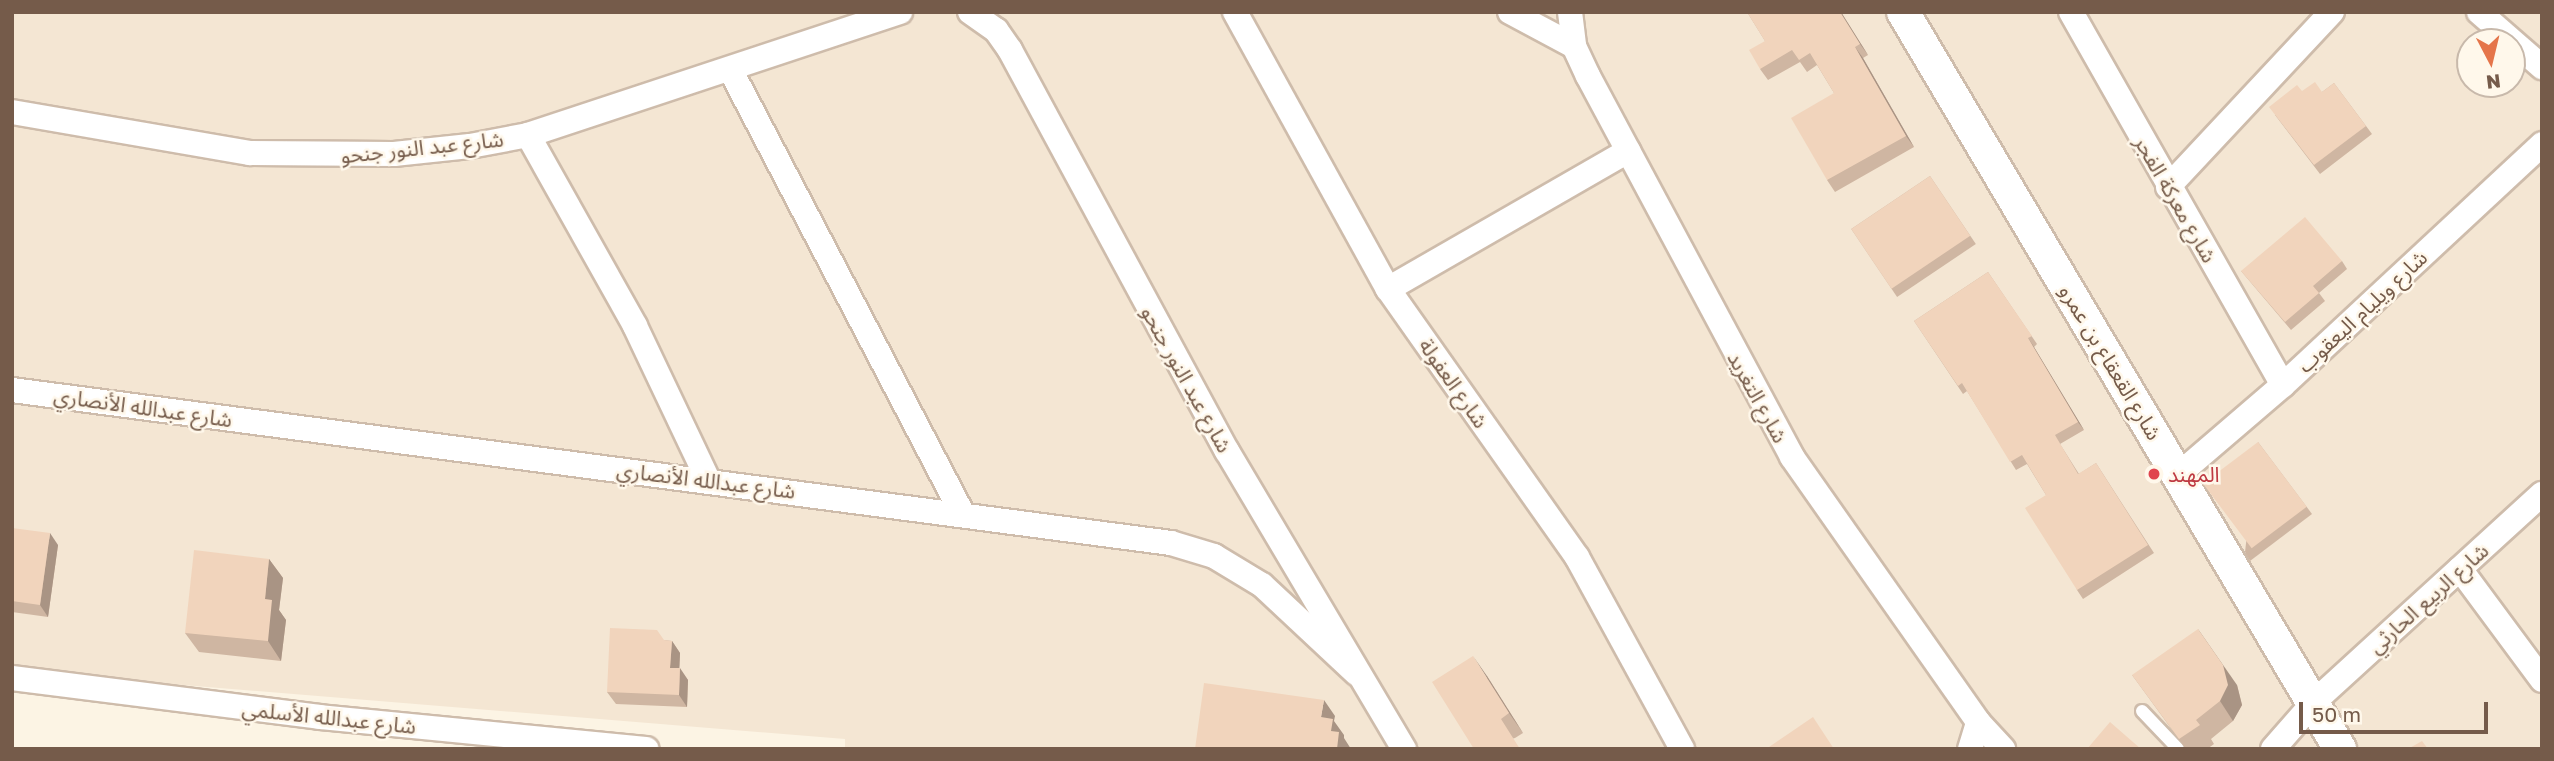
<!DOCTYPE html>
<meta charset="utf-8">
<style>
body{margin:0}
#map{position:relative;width:2554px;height:761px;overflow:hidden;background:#fcf4e4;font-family:"Golos Text","Noto Sans Arabic",sans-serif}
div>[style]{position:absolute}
.residential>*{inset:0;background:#f4e6d3}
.roads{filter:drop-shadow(2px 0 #cebcab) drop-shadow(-2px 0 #cebcab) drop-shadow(0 2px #cebcab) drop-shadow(0 -2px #cebcab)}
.service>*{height:12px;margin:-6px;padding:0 6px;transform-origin:6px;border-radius:6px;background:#fff}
.minor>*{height:24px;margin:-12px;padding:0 12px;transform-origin:12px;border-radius:12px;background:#fff}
.tertiary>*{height:32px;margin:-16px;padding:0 16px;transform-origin:16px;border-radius:16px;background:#fff}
.wall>*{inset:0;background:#cfb6a2;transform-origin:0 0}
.shaded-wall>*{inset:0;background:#a99484}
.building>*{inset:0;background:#f1d4bc;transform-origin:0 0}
.dots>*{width:19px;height:19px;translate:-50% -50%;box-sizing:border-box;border:4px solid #fff8eb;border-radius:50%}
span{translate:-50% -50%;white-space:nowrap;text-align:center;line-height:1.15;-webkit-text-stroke:5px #fff8eb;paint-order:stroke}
.street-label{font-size:21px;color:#755b4a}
.health-label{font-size:21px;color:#be3a42}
.left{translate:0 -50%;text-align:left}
.frame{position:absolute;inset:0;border:14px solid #755b4a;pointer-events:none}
.north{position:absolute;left:2456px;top:28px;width:70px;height:70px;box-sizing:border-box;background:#fff8eb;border:2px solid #c8b9ab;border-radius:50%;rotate:173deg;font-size:19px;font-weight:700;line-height:28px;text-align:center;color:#755b4a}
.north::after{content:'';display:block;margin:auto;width:24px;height:32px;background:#e5754a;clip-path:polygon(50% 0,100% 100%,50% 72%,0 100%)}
.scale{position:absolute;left:2299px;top:702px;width:189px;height:32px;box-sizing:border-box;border:4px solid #755b4a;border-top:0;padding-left:9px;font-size:21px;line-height:24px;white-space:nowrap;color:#755b4a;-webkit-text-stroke:5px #fff8eb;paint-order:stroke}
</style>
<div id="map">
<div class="residential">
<div style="clip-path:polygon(evenodd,12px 12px,2542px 12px,2542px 749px,845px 749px,845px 739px,12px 671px,12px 12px,2470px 42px,2512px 42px,2512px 84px,2470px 84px,2470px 42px)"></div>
</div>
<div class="roads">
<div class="service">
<div style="left:2142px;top:711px;width:52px;rotate:46.5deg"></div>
</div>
<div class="minor">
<div style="left:970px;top:12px;width:32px;rotate:35deg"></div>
<div style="left:996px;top:30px;width:24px;rotate:55deg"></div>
<div style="left:1010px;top:50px;width:456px;rotate:61.6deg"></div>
<div style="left:1227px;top:451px;width:347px;rotate:59.3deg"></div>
<div style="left:1235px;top:12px;width:316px;rotate:61.1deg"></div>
<div style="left:1388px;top:289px;width:328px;rotate:54.8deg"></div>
<div style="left:1577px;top:557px;width:219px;rotate:61.3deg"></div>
<div style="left:1510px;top:12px;width:72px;rotate:28deg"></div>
<div style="left:1570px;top:12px;width:34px;rotate:83deg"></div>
<div style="left:1574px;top:46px;width:33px;rotate:65deg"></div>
<div style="left:1588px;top:76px;width:432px;rotate:61.8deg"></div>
<div style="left:1792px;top:457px;width:324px;rotate:54.9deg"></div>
<div style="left:1978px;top:722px;width:37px;rotate:47deg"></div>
<div style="left:2071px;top:12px;width:429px;rotate:60.4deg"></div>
<div style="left:2479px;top:12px;width:84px;rotate:41.1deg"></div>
<div style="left:731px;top:71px;width:499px;rotate:62.4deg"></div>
<div style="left:12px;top:112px;width:242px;rotate:9.8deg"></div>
<div style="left:250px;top:153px;width:144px;rotate:0.4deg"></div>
<div style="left:394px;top:154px;width:76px;rotate:-6deg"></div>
<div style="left:470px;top:146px;width:59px;rotate:-10.7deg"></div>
<div style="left:528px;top:135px;width:392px;rotate:-18.3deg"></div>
<div style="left:528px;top:135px;width:219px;rotate:60.7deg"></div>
<div style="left:635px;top:326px;width:170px;rotate:64.6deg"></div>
<div style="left:2168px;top:187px;width:240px;rotate:-46.9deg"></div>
<div style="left:1388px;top:289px;width:277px;rotate:-29.9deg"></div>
<div style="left:12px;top:390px;width:1169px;rotate:7.52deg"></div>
<div style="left:1171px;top:543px;width:45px;rotate:16.8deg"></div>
<div style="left:1214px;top:556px;width:56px;rotate:31.1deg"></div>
<div style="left:1262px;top:585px;width:129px;rotate:43.1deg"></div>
<div style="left:2178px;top:475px;width:138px;rotate:-40.6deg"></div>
<div style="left:2283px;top:385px;width:354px;rotate:-42.9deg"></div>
<div style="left:2460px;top:569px;width:138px;rotate:53.5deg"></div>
<div style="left:12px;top:678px;width:310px;rotate:7.2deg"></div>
<div style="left:320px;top:717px;width:328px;rotate:5.6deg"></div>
<div style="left:1970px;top:749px;width:28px;rotate:-73deg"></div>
<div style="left:2273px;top:749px;width:62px;rotate:-48.9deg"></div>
<div style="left:2314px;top:702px;width:309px;rotate:-42.4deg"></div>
</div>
<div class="tertiary">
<div style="left:1903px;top:12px;width:857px;rotate:59.33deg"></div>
</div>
</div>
<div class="wall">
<div style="clip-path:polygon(1747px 12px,1841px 12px,1868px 55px,1863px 58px,1914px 147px,1835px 192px,1827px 180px,1834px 93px,1817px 65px,1807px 72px,1800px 62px,1768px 80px,1760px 69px,1765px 41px)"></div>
<div style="clip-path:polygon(2334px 83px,2372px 134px,2320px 174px,2275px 115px,2302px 91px,2322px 92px)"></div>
<div style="left:1930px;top:176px;width:82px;height:95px;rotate:56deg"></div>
<div style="clip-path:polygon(2342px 261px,2347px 269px,2319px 293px,2325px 301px,2291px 330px,2241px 271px)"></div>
<div style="clip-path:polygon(1988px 272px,2037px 344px,2034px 347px,2084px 430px,2060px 444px,2079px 474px,2096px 463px,2154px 553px,2083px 599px,2077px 590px,2046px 495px,2027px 464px,2016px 470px,1967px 391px,1963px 394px,1914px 321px)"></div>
<div style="clip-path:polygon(2258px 442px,2312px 514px,2250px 561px,2245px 552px)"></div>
<div style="clip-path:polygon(12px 528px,58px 545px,48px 617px,12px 612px)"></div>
<div style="clip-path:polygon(269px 559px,283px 578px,279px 610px,286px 620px,281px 661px,199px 652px,185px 633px)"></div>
<div style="clip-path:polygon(664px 640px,672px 641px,680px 653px,679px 668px,688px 680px,687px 707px,616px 704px,607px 692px)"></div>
<div style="clip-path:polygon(2132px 675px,2237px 685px,2242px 705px,2233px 721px,2211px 739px,2214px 744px,2207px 749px,2186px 749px)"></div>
<div style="clip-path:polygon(1487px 676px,1523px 733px,1515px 738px,1474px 749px)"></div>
</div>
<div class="shaded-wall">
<div style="clip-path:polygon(1840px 12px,1841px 12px,1868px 55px,1860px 44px)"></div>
<div style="clip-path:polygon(1855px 47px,1863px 58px,1914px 147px,1906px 136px)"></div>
<div style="clip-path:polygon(2028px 338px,2034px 347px,2084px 430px,2078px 422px)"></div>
<div style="clip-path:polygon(50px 533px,58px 545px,48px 617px,40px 605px)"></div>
<div style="clip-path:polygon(269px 559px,283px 578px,279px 610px,286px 620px,281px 661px,268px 641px,265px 599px)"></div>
<div style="clip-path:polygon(2198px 629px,2237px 685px,2242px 705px,2233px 721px,2220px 701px)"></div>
<div style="clip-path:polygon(672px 641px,680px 653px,679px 679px,670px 668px)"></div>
<div style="clip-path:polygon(1473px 656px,1487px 676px,1523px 733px,1509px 713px)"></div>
<div style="clip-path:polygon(680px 668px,688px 680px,687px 707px,679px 695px)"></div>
<div style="clip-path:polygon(1324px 700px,1335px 716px,1334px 721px,1344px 735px,1344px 738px,1351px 749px,1337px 749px,1321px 717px)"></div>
</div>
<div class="building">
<div style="clip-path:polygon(1747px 12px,1840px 12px,1860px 44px,1855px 47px,1906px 136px,1827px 180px,1791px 118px,1834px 93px,1810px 53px,1799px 60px,1792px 50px,1760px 69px,1749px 50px,1765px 41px)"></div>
<div style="clip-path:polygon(2315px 82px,2322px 92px,2334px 83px,2366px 126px,2314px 165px,2269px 107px,2297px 85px,2302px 91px)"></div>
<div style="left:1930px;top:176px;width:72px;height:95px;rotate:56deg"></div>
<div style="clip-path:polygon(2305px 217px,2342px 261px,2313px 286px,2319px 293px,2285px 322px,2241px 271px)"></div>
<div style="clip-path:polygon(1988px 272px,2032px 336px,2028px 338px,2078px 422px,2055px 435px,2078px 474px,2096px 463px,2148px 545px,2077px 590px,2025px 508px,2046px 495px,2022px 455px,2010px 462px,1962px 383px,1958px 386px,1914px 321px)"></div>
<div style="left:2258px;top:442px;width:81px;height:69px;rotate:53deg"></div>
<div style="clip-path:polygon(12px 528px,50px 533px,40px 605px,12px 601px)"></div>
<div style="clip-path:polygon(194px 550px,269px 559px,265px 599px,272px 600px,268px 641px,185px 633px)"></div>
<div style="clip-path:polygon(610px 628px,657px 630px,664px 640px,672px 641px,670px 668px,680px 668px,679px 695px,607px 692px)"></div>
<div style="clip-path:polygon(2198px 629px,2223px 665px,2228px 685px,2220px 701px,2196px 720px,2200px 725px,2179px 739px,2132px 675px)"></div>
<div style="clip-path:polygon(1473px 656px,1509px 713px,1501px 719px,1520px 749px,1474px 749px,1432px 682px)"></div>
<div style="clip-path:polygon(1204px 683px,1324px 700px,1321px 717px,1333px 719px,1331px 731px,1339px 732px,1337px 749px,1256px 749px,1250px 748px,1250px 749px,1195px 749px)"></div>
<div style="clip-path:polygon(1813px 717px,1834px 749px,1766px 749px)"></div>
<div style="clip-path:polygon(2110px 722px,2141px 749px,2087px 749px)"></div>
<div style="clip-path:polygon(2422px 741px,2428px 749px,2408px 749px)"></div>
</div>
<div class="dots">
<div style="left:2154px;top:474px;background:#e0444e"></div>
</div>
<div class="street-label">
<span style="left:422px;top:147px;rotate:-6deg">شارع عبد النور جنحو</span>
<span style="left:2176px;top:199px;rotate:60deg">شارع معركة الفجر</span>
<span style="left:2362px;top:311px;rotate:-43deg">شارع ويليام اليعقوب</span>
<span style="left:2111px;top:362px;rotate:59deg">شارع القعقاع بن عمرو</span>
<span style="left:1187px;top:379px;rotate:61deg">شارع عبد النور جنحو</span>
<span style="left:1454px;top:383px;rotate:55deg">شارع العفولة</span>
<span style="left:1758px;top:397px;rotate:61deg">شارع التغريد</span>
<span style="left:143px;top:407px;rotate:8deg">شارع عبدالله الأنصاري</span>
<span style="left:706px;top:480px;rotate:7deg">شارع عبدالله الأنصاري</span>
<span style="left:2428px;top:598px;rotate:-42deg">شارع الربيع الحارثي</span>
<span style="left:329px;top:717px;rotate:6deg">شارع عبدالله الأسلمي</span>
</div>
<div class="health-label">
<span class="left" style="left:2168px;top:474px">المهند</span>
</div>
<div class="frame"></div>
<div class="north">N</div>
<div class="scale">50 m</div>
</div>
